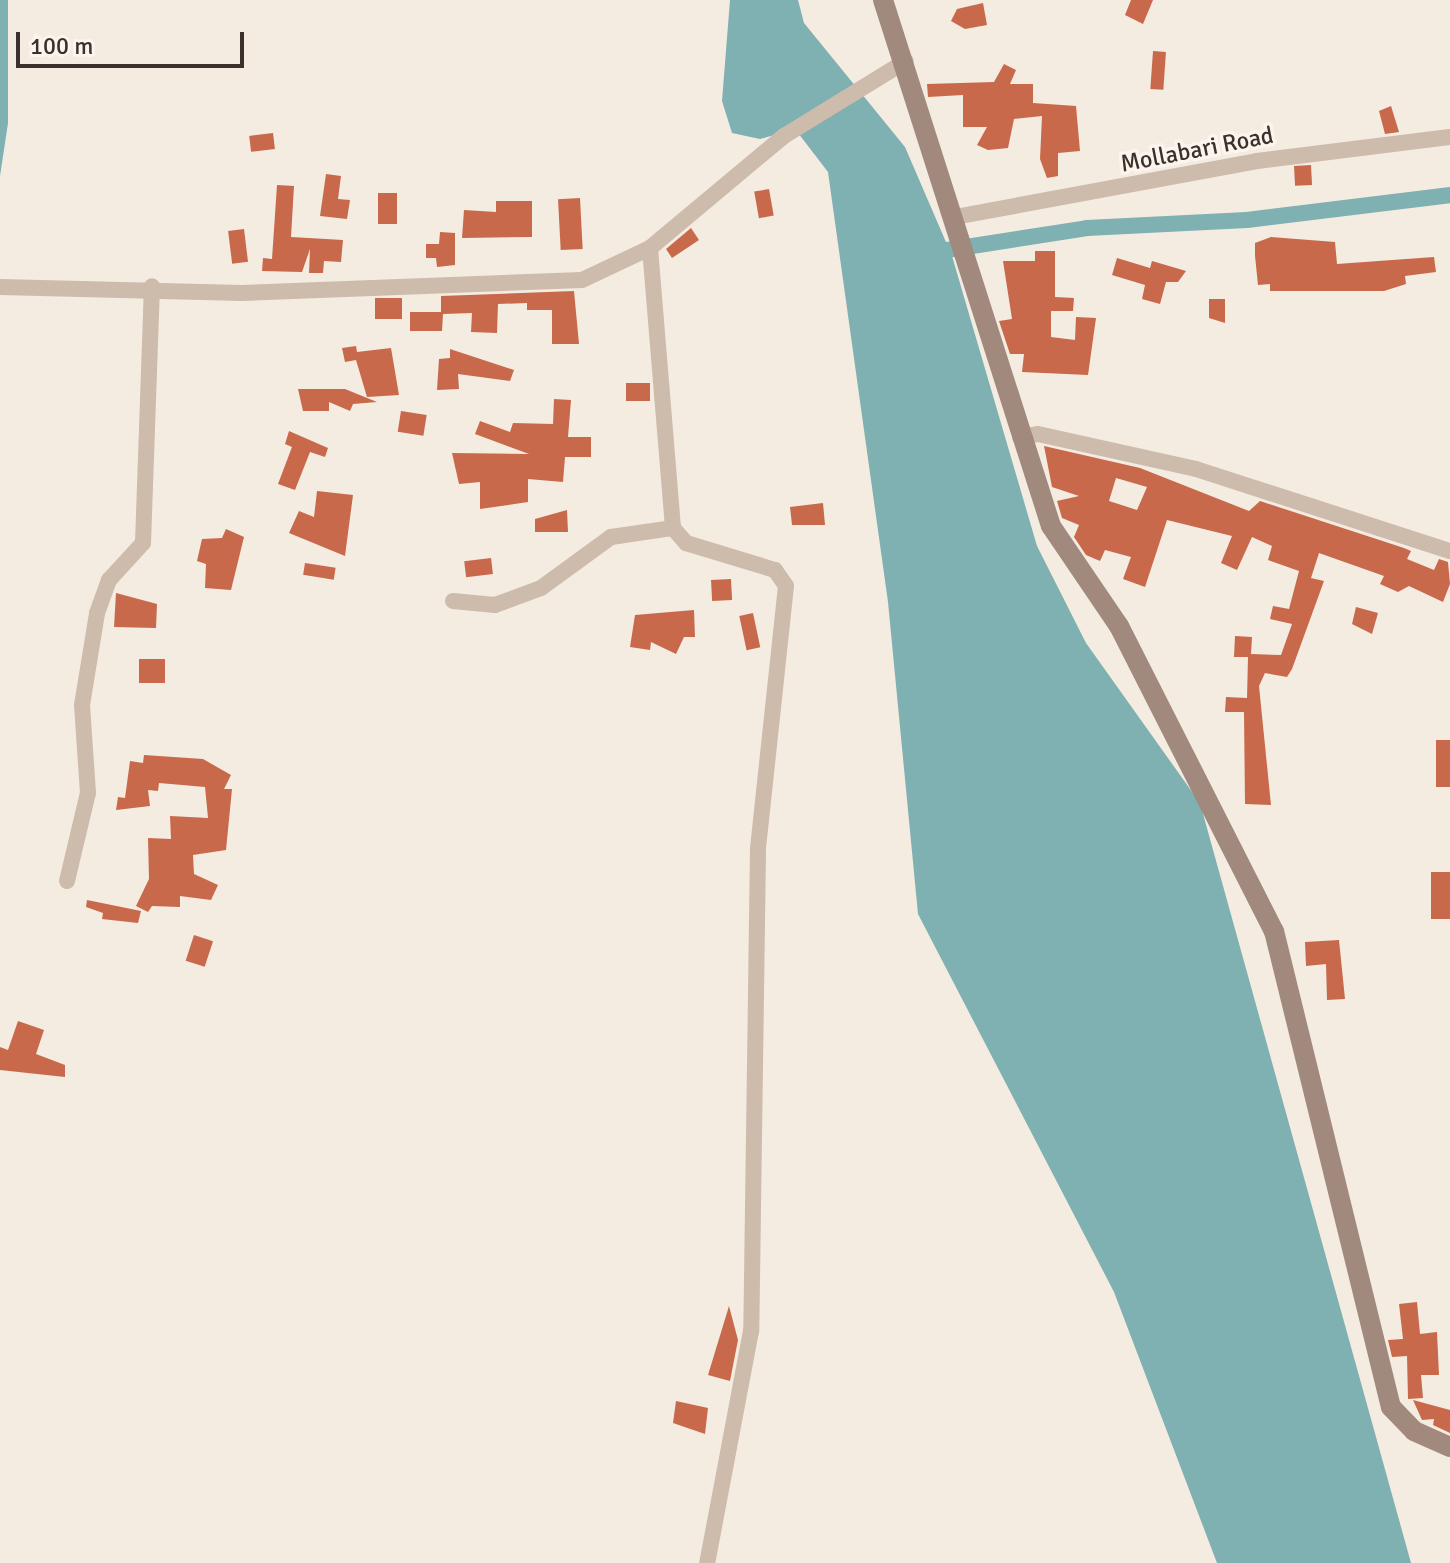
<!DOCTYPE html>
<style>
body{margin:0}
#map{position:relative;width:1450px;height:1563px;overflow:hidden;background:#f4ebe1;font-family:Signika,sans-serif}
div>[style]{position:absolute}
.water>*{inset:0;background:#7fb0b2}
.canal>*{height:16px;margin:-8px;padding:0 8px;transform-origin:8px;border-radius:8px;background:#7fb0b2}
.building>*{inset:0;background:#c8694b;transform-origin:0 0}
.street>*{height:16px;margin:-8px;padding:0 8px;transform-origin:8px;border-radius:8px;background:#cdbbac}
.secondary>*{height:20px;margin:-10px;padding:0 10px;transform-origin:10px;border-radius:10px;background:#a18a7d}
span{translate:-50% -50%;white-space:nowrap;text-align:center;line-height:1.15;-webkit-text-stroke:7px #fbf5ee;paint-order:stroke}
.street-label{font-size:24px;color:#3b302b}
.scale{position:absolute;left:16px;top:32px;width:228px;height:36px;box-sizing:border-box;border:4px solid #3b302b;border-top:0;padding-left:10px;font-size:24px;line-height:28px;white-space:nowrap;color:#3b302b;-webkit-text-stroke:6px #fbf5ee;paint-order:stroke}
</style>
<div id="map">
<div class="water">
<div style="clip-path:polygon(0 0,8px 0,8px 123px,0 176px)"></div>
<div style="clip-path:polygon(730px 0,798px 0,804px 23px,905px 147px,952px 256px,1037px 546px,1086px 643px,1200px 803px,1411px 1563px,1217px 1563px,1114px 1292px,918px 914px,888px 602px,828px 172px,795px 129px,760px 139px,732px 133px,722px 101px)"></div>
</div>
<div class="canal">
<div style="left:928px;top:253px;width:161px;rotate:-8.9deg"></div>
<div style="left:1087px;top:228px;width:160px;rotate:-2.9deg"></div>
<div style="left:1247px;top:220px;width:205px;rotate:-7deg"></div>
</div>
<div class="building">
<div style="clip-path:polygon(1131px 0,1153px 0,1143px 24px,1125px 15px)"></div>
<div style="clip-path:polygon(983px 3px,987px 25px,965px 29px,951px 21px,957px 9px)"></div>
<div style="left:1153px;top:51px;width:13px;height:38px;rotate:4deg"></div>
<div style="clip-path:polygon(1004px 64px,1016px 70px,1010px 84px,1033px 84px,1033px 103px,1076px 106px,1080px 151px,1058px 153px,1058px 176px,1047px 178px,1040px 159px,1042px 116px,1014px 119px,1008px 148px,988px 150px,977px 145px,987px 127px,963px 127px,963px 95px,928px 97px,927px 84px,994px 82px)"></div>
<div style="clip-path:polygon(1391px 106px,1399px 132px,1385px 134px,1379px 111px)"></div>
<div style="left:273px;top:133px;width:16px;height:24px;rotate:83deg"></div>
<div style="left:1311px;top:165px;width:20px;height:17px;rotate:87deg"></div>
<div style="clip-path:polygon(326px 174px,341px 176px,338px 199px,350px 200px,347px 219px,320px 216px)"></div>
<div style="clip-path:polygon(277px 185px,294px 186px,291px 237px,343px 240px,341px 262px,324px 261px,323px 273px,309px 273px,310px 249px,302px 272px,262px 271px,263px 258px,272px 259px)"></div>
<div style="left:769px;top:189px;width:27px;height:15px;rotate:80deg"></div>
<div style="left:378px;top:193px;width:19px;height:31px"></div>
<div style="left:580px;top:198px;width:51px;height:22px;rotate:87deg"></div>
<div style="clip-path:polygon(496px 201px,532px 201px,532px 237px,462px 238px,464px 210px,496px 212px)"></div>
<div style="clip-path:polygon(691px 228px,699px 240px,672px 258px,666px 249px)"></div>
<div style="left:244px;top:229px;width:33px;height:16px;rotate:83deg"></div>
<div style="clip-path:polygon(440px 232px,455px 233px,455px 265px,437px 267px,436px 258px,426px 258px,426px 244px,439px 244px)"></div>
<div style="clip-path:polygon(1271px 237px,1335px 242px,1337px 264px,1434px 257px,1436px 272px,1405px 276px,1406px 284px,1384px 291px,1270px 291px,1270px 284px,1258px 285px,1255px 256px,1255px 243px)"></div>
<div style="clip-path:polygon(1035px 251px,1055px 251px,1055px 297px,1074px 298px,1073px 311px,1051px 311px,1051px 337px,1075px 340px,1076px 317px,1096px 318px,1088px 375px,1022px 372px,1024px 354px,1010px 354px,999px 321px,1012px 319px,1003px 261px,1035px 261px)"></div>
<div style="clip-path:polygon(1117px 258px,1150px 268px,1152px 261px,1186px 271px,1178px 282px,1166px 282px,1160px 304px,1142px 299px,1145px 285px,1112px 275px)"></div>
<div style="clip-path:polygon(574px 291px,579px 344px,552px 344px,552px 310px,527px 310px,527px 303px,498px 304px,497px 333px,471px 332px,472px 313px,443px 314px,442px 331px,410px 331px,410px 312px,441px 312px,441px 296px)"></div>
<div style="left:402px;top:298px;width:21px;height:27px;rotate:90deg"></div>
<div style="clip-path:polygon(1209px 299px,1225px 299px,1225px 323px,1209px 318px)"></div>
<div style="clip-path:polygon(356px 346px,357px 352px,391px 348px,399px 395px,367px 397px,356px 360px,345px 362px,342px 348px)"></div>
<div style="clip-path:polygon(450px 349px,514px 370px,510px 381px,458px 374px,459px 389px,437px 390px,439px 359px,450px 358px)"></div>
<div style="left:626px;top:383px;width:24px;height:18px"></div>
<div style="clip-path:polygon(298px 389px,345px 389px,377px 402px,353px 404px,350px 411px,329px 402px,329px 411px,303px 411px)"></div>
<div style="clip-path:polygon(554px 399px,571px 400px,568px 437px,591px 437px,591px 457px,565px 457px,563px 482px,528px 479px,528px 502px,480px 509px,480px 482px,459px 484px,452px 453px,529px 454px,475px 434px,480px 421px,510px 432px,513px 423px,553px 424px)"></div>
<div style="left:401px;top:411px;width:26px;height:21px;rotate:9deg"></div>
<div style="clip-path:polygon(289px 431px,328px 448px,325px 457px,310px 452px,295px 490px,278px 484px,292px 447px,285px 444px)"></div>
<div style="clip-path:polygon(evenodd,1044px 446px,1140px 468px,1249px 511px,1260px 501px,1404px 548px,1411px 551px,1407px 559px,1434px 570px,1439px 559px,1448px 562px,1450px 584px,1443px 602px,1409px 586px,1398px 592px,1380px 584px,1384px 576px,1319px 553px,1311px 578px,1324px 581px,1292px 669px,1287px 677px,1265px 673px,1259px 686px,1271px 805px,1245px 804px,1244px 712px,1225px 712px,1226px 697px,1247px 698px,1248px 657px,1234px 657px,1235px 636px,1252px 637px,1251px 654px,1281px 655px,1292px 624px,1270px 619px,1273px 606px,1289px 609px,1299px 571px,1268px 560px,1272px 546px,1252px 537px,1237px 570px,1221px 563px,1232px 536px,1167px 520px,1145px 587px,1123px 579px,1131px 557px,1105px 550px,1100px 561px,1086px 555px,1074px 537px,1079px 525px,1062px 518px,1057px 501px,1079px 496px,1052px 487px,1044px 446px,1116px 478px,1147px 487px,1137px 510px,1109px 501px,1116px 478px)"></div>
<div style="clip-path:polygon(317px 491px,353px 495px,345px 556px,289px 533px,299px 511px,314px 517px)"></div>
<div style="clip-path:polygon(823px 503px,825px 525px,792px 525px,790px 507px)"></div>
<div style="clip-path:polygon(567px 510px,568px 532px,535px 532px,535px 519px)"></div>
<div style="clip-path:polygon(226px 529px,244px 537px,231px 590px,205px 588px,206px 564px,197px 561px,202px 539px,222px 538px)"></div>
<div style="left:491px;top:558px;width:16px;height:27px;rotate:83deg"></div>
<div style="left:305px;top:563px;width:31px;height:12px;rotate:9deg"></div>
<div style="left:731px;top:579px;width:21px;height:20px;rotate:87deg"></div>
<div style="clip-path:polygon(116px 593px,157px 604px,156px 628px,114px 627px)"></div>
<div style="clip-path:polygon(1356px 607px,1378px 613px,1372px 634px,1352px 624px)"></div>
<div style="clip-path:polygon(694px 610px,695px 637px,684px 637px,676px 654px,651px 642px,650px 650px,630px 647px,635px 615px)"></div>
<div style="left:753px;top:613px;width:35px;height:14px;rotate:78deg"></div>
<div style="left:139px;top:659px;width:26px;height:24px"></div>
<div style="left:1450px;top:740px;width:47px;height:14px;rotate:90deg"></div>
<div style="clip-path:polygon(144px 755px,203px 759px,231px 775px,224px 789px,232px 789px,226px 850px,193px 855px,194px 874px,218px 885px,211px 900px,180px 896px,180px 907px,152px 906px,148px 912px,136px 906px,149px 879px,148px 838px,171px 839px,170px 816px,208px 818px,205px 787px,159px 783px,158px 791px,148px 790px,150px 806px,116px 810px,118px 797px,125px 798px,130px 761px,143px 763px)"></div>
<div style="left:1431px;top:872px;width:19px;height:47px"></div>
<div style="clip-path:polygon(87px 900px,141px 911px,138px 923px,102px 919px,103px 913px,86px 907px)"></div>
<div style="left:194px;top:935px;width:20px;height:27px;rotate:18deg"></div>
<div style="clip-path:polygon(1339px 940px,1345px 999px,1327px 1000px,1326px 964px,1306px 966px,1305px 942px)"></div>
<div style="clip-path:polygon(18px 1021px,44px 1030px,36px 1054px,65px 1065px,65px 1077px,0 1070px,0 1047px,8px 1050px)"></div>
<div style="clip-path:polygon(1417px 1302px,1420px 1334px,1437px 1332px,1439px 1375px,1421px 1375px,1423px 1398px,1408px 1399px,1407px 1356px,1392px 1357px,1388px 1340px,1403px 1339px,1399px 1304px)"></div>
<div style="clip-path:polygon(729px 1306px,738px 1340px,730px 1381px,708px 1375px)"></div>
<div style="clip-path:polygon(1413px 1400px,1450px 1410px,1450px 1433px,1433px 1425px,1434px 1419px,1422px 1420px)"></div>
<div style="clip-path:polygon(676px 1401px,708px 1408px,705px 1434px,673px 1423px)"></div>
</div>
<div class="street">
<div style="left:955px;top:217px;width:307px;rotate:-10.5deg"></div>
<div style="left:1257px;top:161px;width:194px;rotate:-7.1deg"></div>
<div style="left:650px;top:248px;width:281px;rotate:85.3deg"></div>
<div style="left:673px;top:528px;width:20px;rotate:49deg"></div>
<div style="left:686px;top:543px;width:93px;rotate:16.9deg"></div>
<div style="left:775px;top:570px;width:19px;rotate:55deg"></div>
<div style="left:786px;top:586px;width:265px;rotate:96.1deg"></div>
<div style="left:758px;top:850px;width:481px;rotate:90.8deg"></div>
<div style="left:751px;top:1331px;width:236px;rotate:100.7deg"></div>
<div style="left:0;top:287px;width:242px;rotate:1.4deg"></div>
<div style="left:242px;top:293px;width:340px;rotate:-2.2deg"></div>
<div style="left:582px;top:280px;width:75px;rotate:-25.2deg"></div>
<div style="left:650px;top:248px;width:175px;rotate:-39.9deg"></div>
<div style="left:784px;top:136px;width:143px;rotate:-31.6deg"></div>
<div style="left:1020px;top:437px;width:18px;rotate:-9deg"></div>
<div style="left:1038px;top:434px;width:162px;rotate:12.5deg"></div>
<div style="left:1196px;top:469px;width:267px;rotate:17.9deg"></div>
<div style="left:453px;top:601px;width:42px;rotate:5.4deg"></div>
<div style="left:495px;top:605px;width:49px;rotate:-20.3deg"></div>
<div style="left:541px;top:588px;width:87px;rotate:-36.1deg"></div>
<div style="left:611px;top:537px;width:63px;rotate:-8.3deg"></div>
<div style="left:67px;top:881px;width:90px;rotate:-76.6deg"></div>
<div style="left:88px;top:793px;width:88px;rotate:-93.9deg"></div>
<div style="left:82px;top:705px;width:93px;rotate:-80.7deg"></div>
<div style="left:97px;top:613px;width:35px;rotate:-70deg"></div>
<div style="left:109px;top:580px;width:50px;rotate:-47.4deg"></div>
<div style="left:143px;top:543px;width:257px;rotate:-88deg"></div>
</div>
<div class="secondary">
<div style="left:883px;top:0;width:552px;rotate:72.29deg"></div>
<div style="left:1051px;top:526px;width:121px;rotate:55.8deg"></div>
<div style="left:1119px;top:626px;width:342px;rotate:63.1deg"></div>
<div style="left:1274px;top:931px;width:490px;rotate:76.2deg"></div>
<div style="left:1391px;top:1407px;width:33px;rotate:46deg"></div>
<div style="left:1414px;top:1431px;width:39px;rotate:24deg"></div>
</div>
<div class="street-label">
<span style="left:1197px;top:150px;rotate:-11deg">Mollabari Road</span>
</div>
<div class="scale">100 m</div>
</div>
